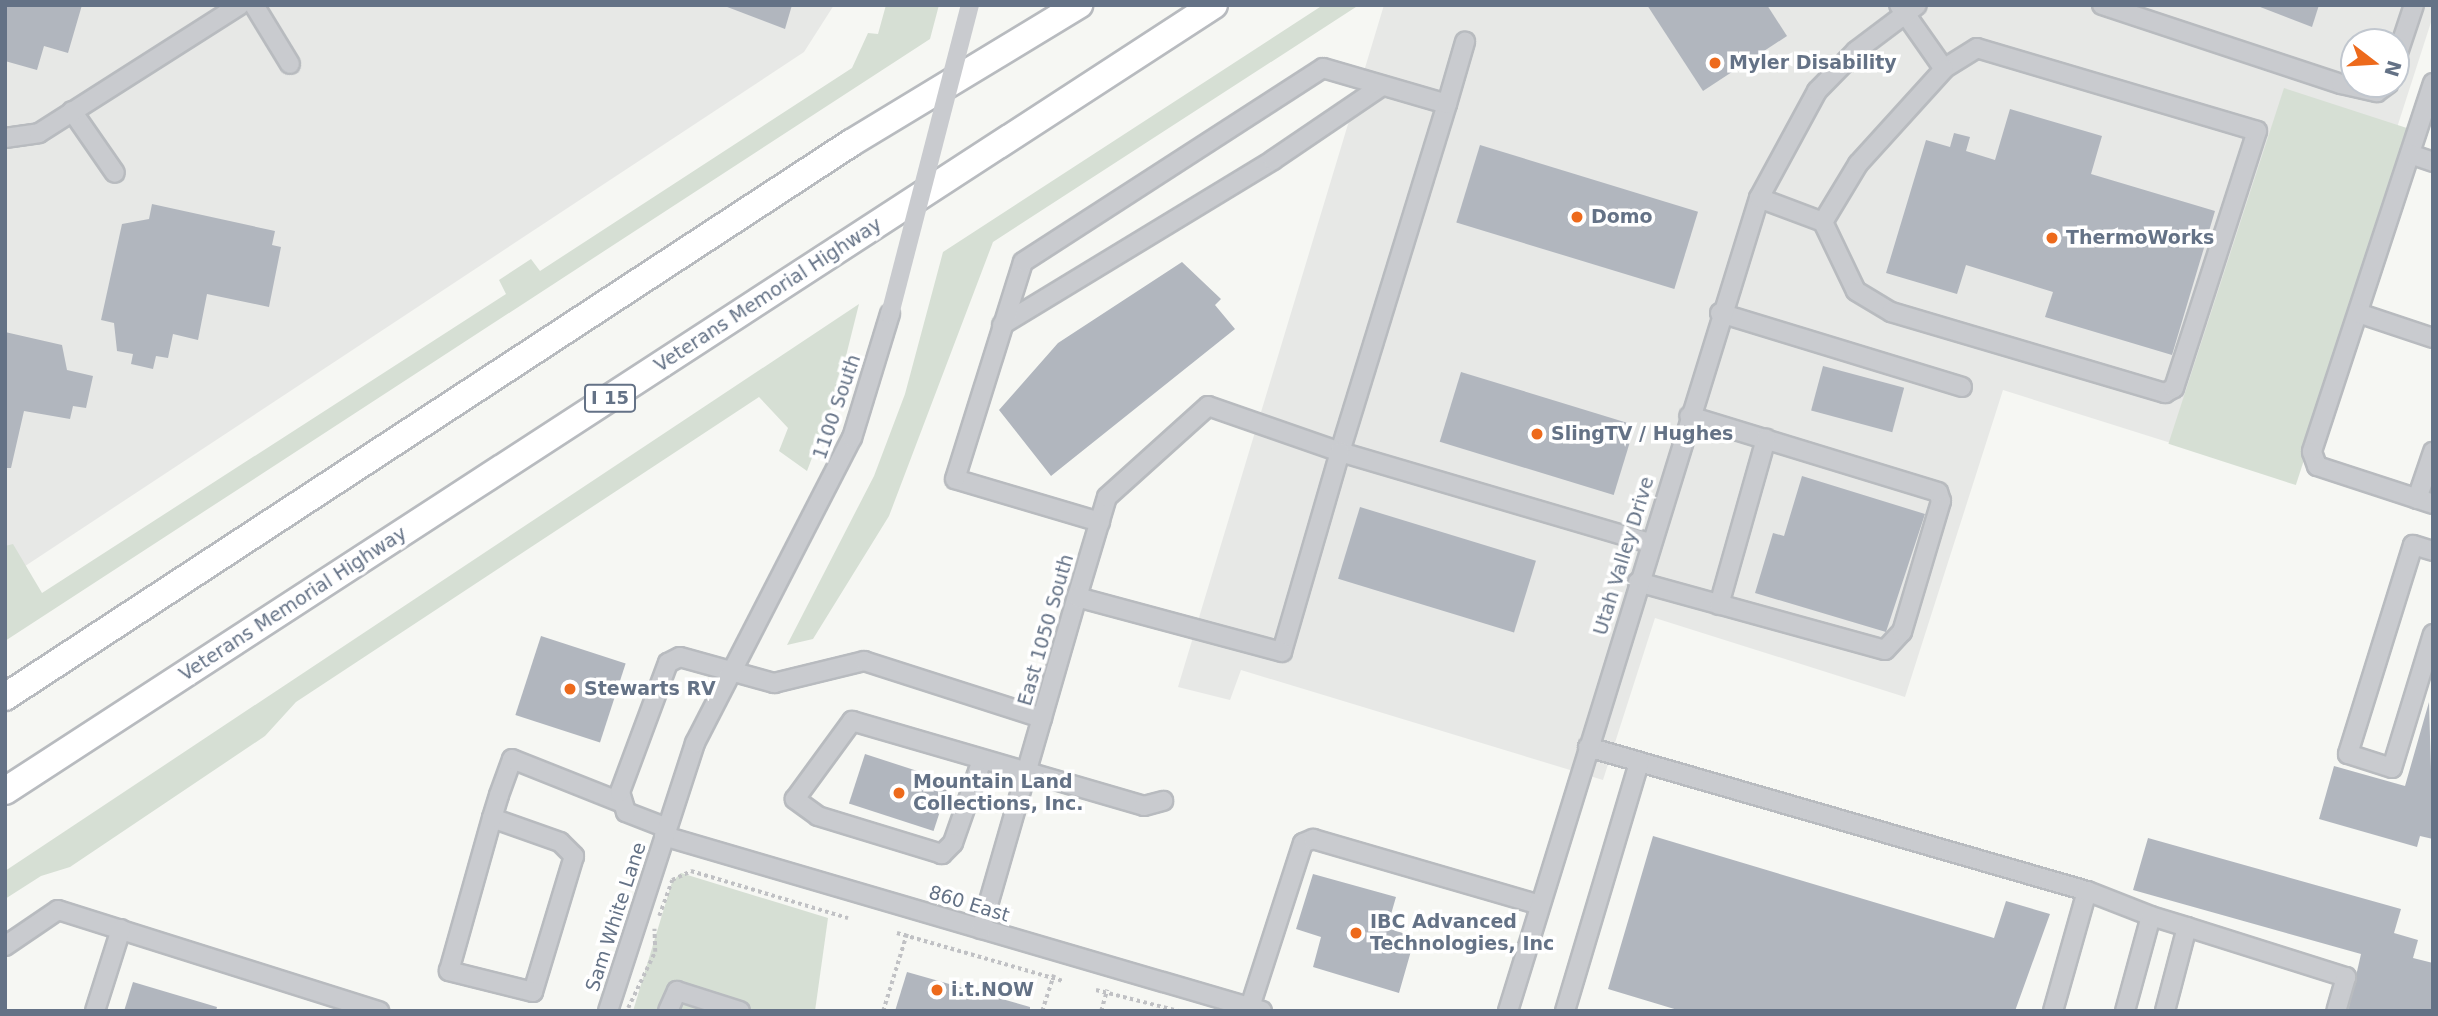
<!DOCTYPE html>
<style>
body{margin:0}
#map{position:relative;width:2438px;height:1016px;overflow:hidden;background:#f6f7f3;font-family:"DejaVu Sans",sans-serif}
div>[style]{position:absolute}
.built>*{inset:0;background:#e7e8e6}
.green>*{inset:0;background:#d6dfd4;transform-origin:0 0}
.building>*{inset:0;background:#b1b6be;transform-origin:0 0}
.path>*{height:3.5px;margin-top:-1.75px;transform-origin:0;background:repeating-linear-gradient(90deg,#c0c1c4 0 3.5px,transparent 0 7px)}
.roads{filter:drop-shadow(2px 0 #b8bbbf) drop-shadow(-2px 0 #b8bbbf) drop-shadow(0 2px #b8bbbf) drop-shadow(0 -2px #b8bbbf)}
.minor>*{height:18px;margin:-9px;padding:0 9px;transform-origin:9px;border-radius:9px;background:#c9cbcf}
.highway>*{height:26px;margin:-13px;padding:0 13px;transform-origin:13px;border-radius:13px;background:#fff}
.minor-bridge>*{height:18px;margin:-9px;padding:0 9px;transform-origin:9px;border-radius:9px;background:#c9cbcf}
.dots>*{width:19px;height:19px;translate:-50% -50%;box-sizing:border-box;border:4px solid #fff;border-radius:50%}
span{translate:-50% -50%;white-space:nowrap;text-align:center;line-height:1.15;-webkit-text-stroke:7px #fff;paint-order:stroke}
.shield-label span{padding:2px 5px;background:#fff;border:2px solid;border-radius:5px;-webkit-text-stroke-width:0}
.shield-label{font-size:18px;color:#647286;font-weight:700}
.poi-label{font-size:19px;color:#647286;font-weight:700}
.left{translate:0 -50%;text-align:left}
.street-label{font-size:19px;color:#647286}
.frame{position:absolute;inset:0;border:7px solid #647286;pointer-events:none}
.north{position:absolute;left:2340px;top:28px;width:70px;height:70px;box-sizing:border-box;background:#fff;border:2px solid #c1c7cf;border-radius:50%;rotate:107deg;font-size:19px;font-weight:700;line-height:28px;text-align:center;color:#647286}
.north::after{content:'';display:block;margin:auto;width:24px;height:32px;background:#ed6a1c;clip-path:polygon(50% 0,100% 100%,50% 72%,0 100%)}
</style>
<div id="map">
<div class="built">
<div style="clip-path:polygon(5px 5px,834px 5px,804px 52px,7px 578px)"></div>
<div style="clip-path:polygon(evenodd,1384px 5px,2433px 5px,2433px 16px,2393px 140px,2282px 105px,2174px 444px,2003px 390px,1905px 697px,1655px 618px,1603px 780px,1241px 670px,1230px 700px,1178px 687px,1384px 5px,2354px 42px,2396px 42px,2396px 84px,2354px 84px,2354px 42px)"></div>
</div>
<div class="green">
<div style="clip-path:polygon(886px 5px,939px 5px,930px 39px,5px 641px,5px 546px,13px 544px,42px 593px,506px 294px,499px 280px,531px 259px,540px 271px,852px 68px,868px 33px,878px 34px)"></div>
<div style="clip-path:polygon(1323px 5px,1359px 5px,993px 242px,889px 516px,813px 639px,787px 645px,874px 476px,905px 394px,943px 252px)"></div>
<div style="left:2284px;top:88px;width:134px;height:374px;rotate:18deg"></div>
<div style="clip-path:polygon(859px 304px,837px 392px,807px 471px,779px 451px,788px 428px,759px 397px,296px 702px,265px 736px,70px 867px,41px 876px,5px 899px,5px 871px)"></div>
<div style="clip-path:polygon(681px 873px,828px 918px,815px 1011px,633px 1011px,672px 882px)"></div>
</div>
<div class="building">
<div style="clip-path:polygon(5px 5px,82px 5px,68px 53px,44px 46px,37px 70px,5px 61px)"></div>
<div style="clip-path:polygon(722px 5px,792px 5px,785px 29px)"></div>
<div style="clip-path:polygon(1647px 5px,1767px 5px,1787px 36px,1703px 91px)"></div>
<div style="clip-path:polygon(2255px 5px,2319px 5px,2312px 27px)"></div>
<div style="clip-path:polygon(2010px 109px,2102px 136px,2091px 174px,2215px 211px,2172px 355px,2045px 317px,2053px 292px,1966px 265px,1957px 294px,1886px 273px,1926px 140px,1950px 147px,1954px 133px,1970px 137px,1966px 151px,1995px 160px)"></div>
<div style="left:1480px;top:145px;width:228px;height:81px;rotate:17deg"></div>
<div style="clip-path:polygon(152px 204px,275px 231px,272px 245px,281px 247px,269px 307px,207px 294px,198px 340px,173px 334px,168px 358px,156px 356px,153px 369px,131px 364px,133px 354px,117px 351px,114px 323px,101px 320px,122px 224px,149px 219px)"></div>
<div style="clip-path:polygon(1182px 262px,1221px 299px,1215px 305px,1235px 329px,1051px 476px,999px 410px,1058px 343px)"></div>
<div style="clip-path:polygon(5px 332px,62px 345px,67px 370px,93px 376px,86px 408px,73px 406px,70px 419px,24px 411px,11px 468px,5px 468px)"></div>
<div style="left:1823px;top:366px;width:84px;height:46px;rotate:15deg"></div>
<div style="left:1461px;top:372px;width:182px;height:73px;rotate:17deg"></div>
<div style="clip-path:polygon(1802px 476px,1925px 514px,1886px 632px,1755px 593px,1773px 533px,1784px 536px)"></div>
<div style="left:1360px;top:507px;width:184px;height:75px;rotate:17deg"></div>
<div style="left:541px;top:636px;width:89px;height:83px;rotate:18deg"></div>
<div style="clip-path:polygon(2429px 702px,2433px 839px,2420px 836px,2417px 847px,2319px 819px,2334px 766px,2405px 786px)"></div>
<div style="left:865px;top:754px;width:89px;height:52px;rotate:18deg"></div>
<div style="clip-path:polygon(1653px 836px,1994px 938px,2006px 901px,2050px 914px,2015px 1011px,1681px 1011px,1608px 989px)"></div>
<div style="clip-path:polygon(2148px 838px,2401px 909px,2394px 933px,2418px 940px,2413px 958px,2433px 963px,2433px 1011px,2348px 1011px,2361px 954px,2133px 890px)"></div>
<div style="clip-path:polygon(1313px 874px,1396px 897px,1387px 928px,1415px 937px,1399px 993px,1313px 967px,1321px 937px,1296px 929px)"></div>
<div style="clip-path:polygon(907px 972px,1030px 1007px,1030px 1011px,895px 1011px)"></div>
<div style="clip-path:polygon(133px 982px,217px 1007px,216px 1011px,124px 1011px)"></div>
</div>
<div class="path">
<div style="left:659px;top:916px;width:38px;rotate:-70deg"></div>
<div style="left:672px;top:880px;width:21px;rotate:-25deg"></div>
<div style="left:691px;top:871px;width:164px;rotate:16.7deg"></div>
<div style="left:897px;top:933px;width:173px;rotate:16.1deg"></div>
<div style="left:1096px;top:990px;width:86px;rotate:14.2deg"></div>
<div style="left:628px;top:1008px;width:62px;rotate:-64.3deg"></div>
<div style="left:655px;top:952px;width:23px;rotate:-92deg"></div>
<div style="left:883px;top:1011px;width:82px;rotate:-72.9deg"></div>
<div style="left:1042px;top:1011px;width:38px;rotate:-72deg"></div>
<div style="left:1101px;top:1011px;width:22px;rotate:-74deg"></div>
</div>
<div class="roads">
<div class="minor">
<div style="left:254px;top:5px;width:69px;rotate:58.6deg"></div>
<div style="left:2102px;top:5px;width:252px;rotate:18.3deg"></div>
<div style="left:2341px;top:84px;width:37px;rotate:13deg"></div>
<div style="left:2377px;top:92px;width:14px;rotate:-36deg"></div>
<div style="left:2396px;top:59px;width:57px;rotate:-71.6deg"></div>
<div style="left:2433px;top:83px;width:388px;rotate:108.2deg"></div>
<div style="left:2312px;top:452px;width:15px;rotate:70deg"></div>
<div style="left:2317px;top:466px;width:122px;rotate:18.1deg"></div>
<div style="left:1447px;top:104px;width:364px;rotate:107.1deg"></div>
<div style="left:1340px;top:452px;width:323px;rotate:16.4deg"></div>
<div style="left:72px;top:111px;width:75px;rotate:55.3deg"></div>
<div style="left:5px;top:138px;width:34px;rotate:-8deg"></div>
<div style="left:39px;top:133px;width:238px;rotate:-32.5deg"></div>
<div style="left:2410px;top:154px;width:24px;rotate:19deg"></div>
<div style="left:1759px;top:198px;width:68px;rotate:20.6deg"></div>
<div style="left:1823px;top:222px;width:76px;rotate:64.4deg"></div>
<div style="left:1856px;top:291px;width:41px;rotate:31deg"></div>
<div style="left:1891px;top:312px;width:286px;rotate:16.5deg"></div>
<div style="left:2165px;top:393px;width:10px;rotate:-29deg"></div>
<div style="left:2174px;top:388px;width:270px;rotate:-72.1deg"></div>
<div style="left:2257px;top:131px;width:292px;rotate:-163.5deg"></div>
<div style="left:1977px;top:48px;width:39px;rotate:148deg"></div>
<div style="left:1944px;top:69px;width:78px;rotate:-125.1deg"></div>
<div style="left:1823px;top:222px;width:68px;rotate:-58.9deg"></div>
<div style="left:1858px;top:164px;width:128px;rotate:-47.8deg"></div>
<div style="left:1720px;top:313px;width:253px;rotate:17deg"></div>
<div style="left:2358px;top:313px;width:79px;rotate:18.4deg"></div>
<div style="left:1002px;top:325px;width:317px;rotate:-31.3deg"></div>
<div style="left:1273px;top:160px;width:132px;rotate:-34.2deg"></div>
<div style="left:2417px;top:499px;width:50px;rotate:-71.2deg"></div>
<div style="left:1100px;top:522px;width:151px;rotate:-163.5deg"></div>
<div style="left:955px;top:479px;width:227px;rotate:-72.6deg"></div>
<div style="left:1023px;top:262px;width:357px;rotate:-32.9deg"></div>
<div style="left:1323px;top:68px;width:129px;rotate:16.2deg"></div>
<div style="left:1447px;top:104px;width:65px;rotate:-73.8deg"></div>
<div style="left:2433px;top:551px;width:21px;rotate:-163deg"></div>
<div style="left:2413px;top:545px;width:219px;rotate:107.3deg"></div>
<div style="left:2348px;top:754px;width:46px;rotate:17.7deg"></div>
<div style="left:2392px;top:768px;width:140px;rotate:-73deg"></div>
<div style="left:1638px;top:582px;width:256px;rotate:15.4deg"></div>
<div style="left:1885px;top:650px;width:25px;rotate:-47deg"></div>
<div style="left:1902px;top:632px;width:137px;rotate:-73.4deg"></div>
<div style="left:1941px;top:501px;width:9px;rotate:-108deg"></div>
<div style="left:1938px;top:492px;width:260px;rotate:-163deg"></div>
<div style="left:1719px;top:605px;width:173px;rotate:-74.2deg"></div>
<div style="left:1588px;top:747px;width:519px;rotate:16.1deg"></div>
<div style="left:2087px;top:891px;width:125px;rotate:105.8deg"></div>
<div style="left:982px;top:760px;width:88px;rotate:109.3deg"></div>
<div style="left:953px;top:843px;width:16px;rotate:135deg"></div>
<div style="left:942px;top:854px;width:130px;rotate:-163deg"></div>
<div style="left:818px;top:816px;width:29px;rotate:-144deg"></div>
<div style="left:795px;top:799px;width:97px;rotate:-53.8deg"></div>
<div style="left:852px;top:721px;width:304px;rotate:16.2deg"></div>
<div style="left:1144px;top:806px;width:20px;rotate:-15deg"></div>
<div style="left:492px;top:818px;width:72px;rotate:19.4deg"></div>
<div style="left:560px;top:842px;width:20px;rotate:45deg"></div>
<div style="left:574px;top:856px;width:142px;rotate:106.8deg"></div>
<div style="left:533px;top:992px;width:87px;rotate:-166deg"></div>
<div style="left:449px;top:971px;width:159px;rotate:-74.3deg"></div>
<div style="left:492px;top:818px;width:24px;rotate:-73deg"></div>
<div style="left:499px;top:795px;width:38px;rotate:-70deg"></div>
<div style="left:512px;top:759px;width:116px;rotate:21.7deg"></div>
<div style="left:667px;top:828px;width:44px;rotate:-158.7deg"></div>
<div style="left:626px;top:812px;width:21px;rotate:-107deg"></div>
<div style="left:620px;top:792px;width:138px;rotate:-69.6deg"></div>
<div style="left:668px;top:663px;width:13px;rotate:-27deg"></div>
<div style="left:680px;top:657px;width:98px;rotate:15.5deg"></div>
<div style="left:774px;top:683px;width:93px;rotate:-13.7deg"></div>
<div style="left:864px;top:661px;width:187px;rotate:17.8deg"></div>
<div style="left:664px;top:836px;width:623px;rotate:16.31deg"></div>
<div style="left:2087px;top:891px;width:69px;rotate:21.3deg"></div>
<div style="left:2187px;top:927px;width:167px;rotate:17.5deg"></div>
<div style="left:2346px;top:977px;width:35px;rotate:106deg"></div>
<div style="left:981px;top:929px;width:346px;rotate:-73.9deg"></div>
<div style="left:1077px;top:597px;width:104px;rotate:-73.3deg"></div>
<div style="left:1107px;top:497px;width:136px;rotate:-42deg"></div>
<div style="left:1208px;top:406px;width:140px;rotate:19.2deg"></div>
<div style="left:1340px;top:452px;width:208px;rotate:106.2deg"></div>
<div style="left:1282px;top:652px;width:212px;rotate:-165deg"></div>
<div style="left:5px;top:946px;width:64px;rotate:-34.2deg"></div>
<div style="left:58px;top:910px;width:337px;rotate:17.5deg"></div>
<div style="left:1250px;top:1007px;width:172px;rotate:-72.1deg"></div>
<div style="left:1303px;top:843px;width:11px;rotate:-22deg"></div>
<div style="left:1313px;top:839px;width:236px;rotate:16.2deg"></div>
<div style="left:95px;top:1011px;width:86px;rotate:-72.4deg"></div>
<div style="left:608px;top:1011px;width:282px;rotate:-72deg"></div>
<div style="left:695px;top:743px;width:343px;rotate:-62.8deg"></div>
<div style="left:852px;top:438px;width:130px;rotate:-73deg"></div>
<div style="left:668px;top:1011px;width:22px;rotate:-66deg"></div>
<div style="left:677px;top:991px;width:66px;rotate:17.6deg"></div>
<div style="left:1508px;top:1011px;width:851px;rotate:-72.84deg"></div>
<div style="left:1759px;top:198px;width:122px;rotate:-61.5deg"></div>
<div style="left:1817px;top:91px;width:56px;rotate:-45.7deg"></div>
<div style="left:1856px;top:51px;width:76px;rotate:-37deg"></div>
<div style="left:1565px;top:1011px;width:260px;rotate:-73.4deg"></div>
<div style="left:2125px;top:1011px;width:98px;rotate:-74.7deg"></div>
<div style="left:2151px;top:916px;width:38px;rotate:17deg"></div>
<div style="left:2187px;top:927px;width:87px;rotate:104.7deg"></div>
</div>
<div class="highway">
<div style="left:5px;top:697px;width:1011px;rotate:-33.22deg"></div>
<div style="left:851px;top:143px;width:267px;rotate:-31.2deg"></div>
<div style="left:5px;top:791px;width:1442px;rotate:-33.03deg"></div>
</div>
</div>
<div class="minor-bridge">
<div style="left:890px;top:314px;width:319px;rotate:-75.5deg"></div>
</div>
<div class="dots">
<div style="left:1715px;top:63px;background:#ed6a1c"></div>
<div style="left:1577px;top:217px;background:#ed6a1c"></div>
<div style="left:2052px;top:238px;background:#ed6a1c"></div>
<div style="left:1537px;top:434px;background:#ed6a1c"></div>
<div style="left:570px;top:689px;background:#ed6a1c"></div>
<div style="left:899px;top:793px;background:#ed6a1c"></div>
<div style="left:1356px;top:933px;background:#ed6a1c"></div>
<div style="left:937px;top:990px;background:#ed6a1c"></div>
</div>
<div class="shield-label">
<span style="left:610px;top:398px">I 15</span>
</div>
<div class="poi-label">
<span class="left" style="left:1729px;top:63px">Myler Disability</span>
<span class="left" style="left:1591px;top:217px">Domo</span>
<span class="left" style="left:2066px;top:238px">ThermoWorks</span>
<span class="left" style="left:1551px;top:434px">SlingTV / Hughes</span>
<span class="left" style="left:584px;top:689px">Stewarts RV</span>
<span class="left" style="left:913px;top:793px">Mountain Land<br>Collections, Inc.</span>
<span class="left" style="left:1370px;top:933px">IBC Advanced<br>Technologies, Inc</span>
<span class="left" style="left:951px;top:990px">i.t.NOW</span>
</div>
<div class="street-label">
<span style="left:768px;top:295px;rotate:-33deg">Veterans Memorial Highway</span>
<span style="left:837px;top:407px;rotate:-71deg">1100 South</span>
<span style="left:1624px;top:556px;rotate:-73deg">Utah Valley Drive</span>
<span style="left:293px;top:604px;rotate:-33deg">Veterans Memorial Highway</span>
<span style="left:1046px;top:630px;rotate:-74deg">East 1050 South</span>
<span style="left:969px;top:904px;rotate:17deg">860 East</span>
<span style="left:616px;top:917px;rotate:-72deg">Sam White Lane</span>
</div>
<div class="frame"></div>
<div class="north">N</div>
</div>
